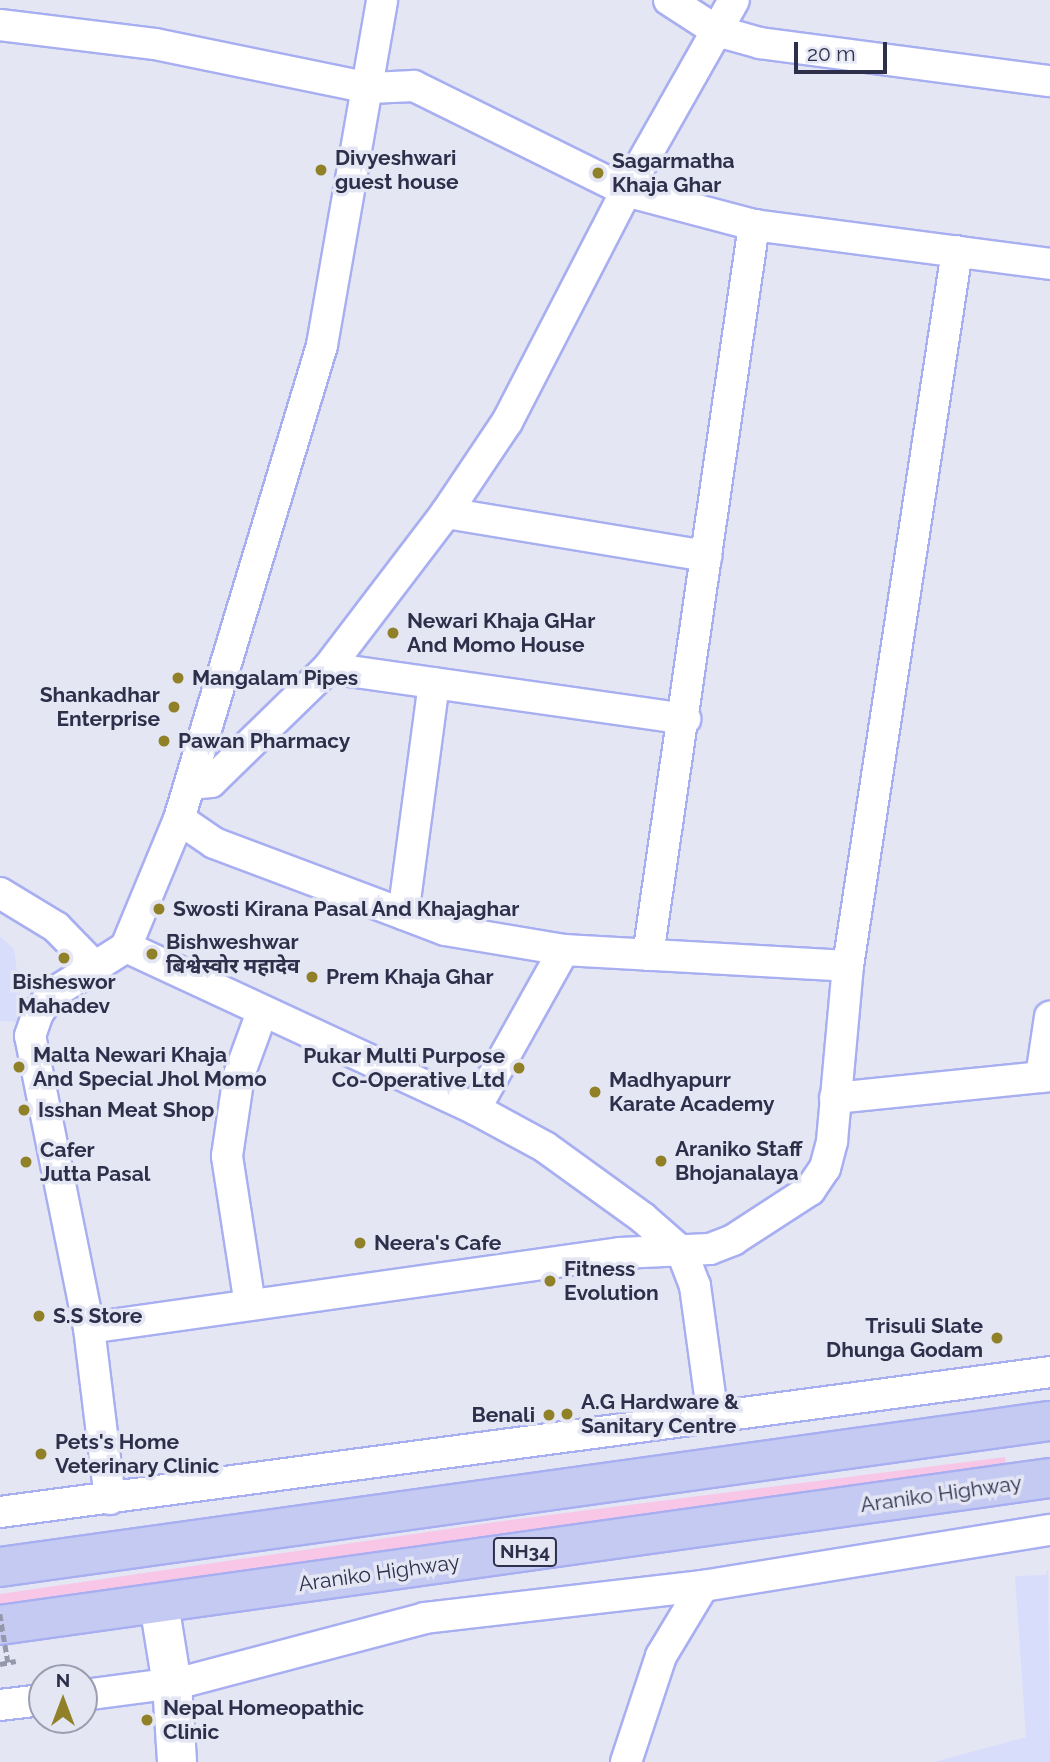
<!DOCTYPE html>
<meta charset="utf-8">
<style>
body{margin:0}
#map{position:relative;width:1050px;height:1762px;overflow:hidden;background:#e4e6f4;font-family:Raleway,"Noto Sans Devanagari",sans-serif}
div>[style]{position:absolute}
.built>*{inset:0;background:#d8ddfb}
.green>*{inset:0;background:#f8c7e7}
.path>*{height:4.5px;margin-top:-2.25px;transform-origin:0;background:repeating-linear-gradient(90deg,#9597aa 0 7px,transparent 0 10.5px)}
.roads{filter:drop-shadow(2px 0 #a8aff1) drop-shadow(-2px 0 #a8aff1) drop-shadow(0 2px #a8aff1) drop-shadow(0 -2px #a8aff1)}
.street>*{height:30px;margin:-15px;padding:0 15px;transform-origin:15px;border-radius:15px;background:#fff}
.secondary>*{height:38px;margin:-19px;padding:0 19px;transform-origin:19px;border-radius:19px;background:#fff}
.highway>*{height:38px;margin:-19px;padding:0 19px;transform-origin:19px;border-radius:19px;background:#c4caf1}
.path-bridge>*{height:4.5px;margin-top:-2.25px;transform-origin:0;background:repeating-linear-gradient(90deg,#9597aa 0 7px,transparent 0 10.5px)}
.dots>*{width:19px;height:19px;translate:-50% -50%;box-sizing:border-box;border:4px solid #e4e6f4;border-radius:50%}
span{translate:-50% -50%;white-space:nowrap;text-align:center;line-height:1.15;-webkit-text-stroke:7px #e4e6f4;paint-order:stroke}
.shield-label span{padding:2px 5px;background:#e4e6f4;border:2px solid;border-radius:5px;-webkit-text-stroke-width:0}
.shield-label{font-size:19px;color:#2e304b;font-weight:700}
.poi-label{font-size:21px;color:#2e304b;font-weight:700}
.left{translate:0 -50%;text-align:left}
.right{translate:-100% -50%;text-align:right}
.street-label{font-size:21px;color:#2e304b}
.north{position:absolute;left:28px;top:1664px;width:70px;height:70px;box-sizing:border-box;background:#e4e6f4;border:2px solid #9b9db0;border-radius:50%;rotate:0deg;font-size:19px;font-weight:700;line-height:28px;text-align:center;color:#2e304b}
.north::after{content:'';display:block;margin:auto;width:24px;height:32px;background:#908128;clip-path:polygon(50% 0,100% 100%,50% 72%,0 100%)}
.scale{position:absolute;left:794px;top:42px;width:93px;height:32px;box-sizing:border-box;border:4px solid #2e304b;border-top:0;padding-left:9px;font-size:21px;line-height:24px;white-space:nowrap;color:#2e304b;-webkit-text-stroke:5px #e4e6f4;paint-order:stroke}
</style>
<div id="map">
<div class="built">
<div style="clip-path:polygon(0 936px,14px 949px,24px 1022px,0 1021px)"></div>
<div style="clip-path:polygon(1048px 1569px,1050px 1762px,934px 1762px,1026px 1737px,1015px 1576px,1046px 1575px)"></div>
</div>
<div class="green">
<div style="clip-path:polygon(1005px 1457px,1006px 1464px,0 1604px,0 1594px,510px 1520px)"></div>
</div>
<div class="path">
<div style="left:0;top:1664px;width:16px;rotate:-11deg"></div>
</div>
<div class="roads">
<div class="street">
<div style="left:669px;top:0;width:57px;rotate:32.9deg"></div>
<div style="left:717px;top:31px;width:45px;rotate:15.6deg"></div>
<div style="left:760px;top:43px;width:292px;rotate:7.5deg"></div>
<div style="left:0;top:25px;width:156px;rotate:7deg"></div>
<div style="left:155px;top:44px;width:219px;rotate:11.6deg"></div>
<div style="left:370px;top:88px;width:44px;rotate:-2.6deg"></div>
<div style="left:414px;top:86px;width:237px;rotate:26.3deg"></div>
<div style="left:626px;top:191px;width:132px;rotate:14.9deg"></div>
<div style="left:754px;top:225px;width:299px;rotate:7.5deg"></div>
<div style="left:446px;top:513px;width:264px;rotate:9.4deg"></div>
<div style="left:328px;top:668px;width:361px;rotate:8.1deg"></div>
<div style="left:434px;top:683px;width:233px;rotate:97.6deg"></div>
<div style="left:403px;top:914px;width:45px;rotate:20.9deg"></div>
<div style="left:445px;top:930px;width:121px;rotate:9.5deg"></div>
<div style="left:564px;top:950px;width:284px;rotate:3.2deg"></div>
<div style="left:190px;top:784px;width:21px;rotate:-5deg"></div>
<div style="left:211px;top:782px;width:163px;rotate:-44.3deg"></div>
<div style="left:328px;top:668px;width:195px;rotate:-52.7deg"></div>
<div style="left:446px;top:513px;width:110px;rotate:-56.2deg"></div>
<div style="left:507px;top:422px;width:260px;rotate:-62.7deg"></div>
<div style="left:626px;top:191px;width:219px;rotate:-60.5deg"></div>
<div style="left:179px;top:819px;width:42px;rotate:34.4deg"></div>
<div style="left:214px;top:843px;width:202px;rotate:20.6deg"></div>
<div style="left:0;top:893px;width:66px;rotate:31.3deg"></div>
<div style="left:56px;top:927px;width:57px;rotate:45.7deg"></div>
<div style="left:126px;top:947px;width:385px;rotate:24.9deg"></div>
<div style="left:475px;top:1109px;width:80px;rotate:28.5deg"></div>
<div style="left:545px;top:1147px;width:121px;rotate:35.9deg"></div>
<div style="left:643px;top:1218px;width:52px;rotate:41.1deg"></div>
<div style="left:682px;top:1252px;width:36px;rotate:69deg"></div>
<div style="left:695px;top:1286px;width:133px;rotate:82.2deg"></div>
<div style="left:648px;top:955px;width:738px;rotate:-81.74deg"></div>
<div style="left:1041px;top:1077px;width:61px;rotate:-81.5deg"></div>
<div style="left:835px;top:1098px;width:216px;rotate:-5.8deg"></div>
<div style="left:475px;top:1109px;width:182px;rotate:-60.8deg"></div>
<div style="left:250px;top:1305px;width:151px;rotate:-98.8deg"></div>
<div style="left:227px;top:1156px;width:82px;rotate:-81.6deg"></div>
<div style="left:239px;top:1075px;width:67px;rotate:-69.9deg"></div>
<div style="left:89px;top:1328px;width:536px;rotate:-8.04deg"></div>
<div style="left:620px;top:1253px;width:90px;rotate:-2.5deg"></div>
<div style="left:710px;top:1249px;width:25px;rotate:-21deg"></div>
<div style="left:733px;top:1240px;width:92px;rotate:-33deg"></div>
<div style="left:810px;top:1190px;width:27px;rotate:-56deg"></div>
<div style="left:825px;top:1168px;width:28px;rotate:-75deg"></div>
<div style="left:832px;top:1141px;width:176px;rotate:-84.8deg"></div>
<div style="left:848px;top:966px;width:723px;rotate:-81.33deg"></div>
<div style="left:110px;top:1499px;width:172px;rotate:-97deg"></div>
<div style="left:89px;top:1328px;width:298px;rotate:-101.4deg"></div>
<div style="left:30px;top:1036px;width:24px;rotate:-71deg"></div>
<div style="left:38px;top:1013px;width:24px;rotate:-54deg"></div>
<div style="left:52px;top:994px;width:88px;rotate:-32.4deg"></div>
<div style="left:126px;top:947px;width:139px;rotate:-67.5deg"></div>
<div style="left:179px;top:819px;width:495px;rotate:-73.2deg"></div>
<div style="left:322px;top:345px;width:350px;rotate:-80.1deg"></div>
<div style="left:0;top:1512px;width:1059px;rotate:-7.59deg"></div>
<div style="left:84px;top:1695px;width:100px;rotate:-7.5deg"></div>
<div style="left:183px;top:1682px;width:250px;rotate:-14.8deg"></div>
<div style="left:425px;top:1618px;width:280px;rotate:-6.6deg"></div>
<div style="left:703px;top:1586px;width:351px;rotate:-9.2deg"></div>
<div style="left:0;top:1705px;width:42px;rotate:-6.8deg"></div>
<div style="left:626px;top:1762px;width:112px;rotate:-71.7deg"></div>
<div style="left:661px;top:1656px;width:82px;rotate:-59deg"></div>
</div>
<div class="secondary">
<div style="left:159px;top:1604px;width:81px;rotate:80.8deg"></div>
<div style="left:172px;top:1684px;width:78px;rotate:86.3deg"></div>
</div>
<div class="highway">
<div style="left:0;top:1567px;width:1060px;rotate:-7.92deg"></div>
<div style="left:0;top:1625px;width:1060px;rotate:-7.97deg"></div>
</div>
</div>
<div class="path-bridge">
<div style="left:0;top:1614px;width:49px;rotate:80.5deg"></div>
</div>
<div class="dots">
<div style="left:321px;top:170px;background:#908128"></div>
<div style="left:598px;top:173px;background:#908128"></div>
<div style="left:393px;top:633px;background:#908128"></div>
<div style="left:178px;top:678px;background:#908128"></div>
<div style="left:174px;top:707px;background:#908128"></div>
<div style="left:164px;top:741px;background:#908128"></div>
<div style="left:159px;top:909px;background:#908128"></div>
<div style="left:152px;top:954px;background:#908128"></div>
<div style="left:64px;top:958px;background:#908128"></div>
<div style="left:312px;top:977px;background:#908128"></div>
<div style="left:19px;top:1067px;background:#908128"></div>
<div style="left:519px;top:1068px;background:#908128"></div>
<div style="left:595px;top:1092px;background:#908128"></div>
<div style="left:24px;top:1110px;background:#908128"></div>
<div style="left:661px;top:1161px;background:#908128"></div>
<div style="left:26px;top:1162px;background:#908128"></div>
<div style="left:360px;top:1243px;background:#908128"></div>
<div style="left:550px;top:1281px;background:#908128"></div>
<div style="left:39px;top:1316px;background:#908128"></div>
<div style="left:997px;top:1338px;background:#908128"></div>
<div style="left:567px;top:1414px;background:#908128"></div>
<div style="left:549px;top:1415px;background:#908128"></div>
<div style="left:41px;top:1454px;background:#908128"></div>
<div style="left:147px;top:1720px;background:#908128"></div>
</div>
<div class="shield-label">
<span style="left:525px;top:1552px">NH34</span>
</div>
<div class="poi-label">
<span class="left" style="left:335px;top:170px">Divyeshwari<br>guest house</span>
<span class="left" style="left:612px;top:173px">Sagarmatha<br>Khaja Ghar</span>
<span class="left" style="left:407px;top:633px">Newari Khaja GHar<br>And Momo House</span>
<span class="left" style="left:192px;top:678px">Mangalam Pipes</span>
<span class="right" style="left:160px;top:707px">Shankadhar<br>Enterprise</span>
<span class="left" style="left:178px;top:741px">Pawan Pharmacy</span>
<span class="left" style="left:173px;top:909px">Swosti Kirana Pasal And Khajaghar</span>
<span class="left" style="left:166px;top:954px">Bishweshwar<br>बिश्वेस्वोर महादेव</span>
<span class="left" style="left:326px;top:977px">Prem Khaja Ghar</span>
<span style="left:64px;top:994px">Bisheswor<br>Mahadev</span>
<span class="left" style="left:33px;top:1067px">Malta Newari Khaja<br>And Special Jhol Momo</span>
<span class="right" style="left:505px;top:1068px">Pukar Multi Purpose<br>Co-Operative Ltd</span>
<span class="left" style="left:609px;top:1092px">Madhyapurr<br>Karate Academy</span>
<span class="left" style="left:38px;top:1110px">Isshan Meat Shop</span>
<span class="left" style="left:675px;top:1161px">Araniko Staff<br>Bhojanalaya</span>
<span class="left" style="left:40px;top:1162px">Cafer<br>Jutta Pasal</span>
<span class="left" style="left:374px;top:1243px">Neera's Cafe</span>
<span class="left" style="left:564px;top:1281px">Fitness<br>Evolution</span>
<span class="left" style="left:53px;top:1316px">S.S Store</span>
<span class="right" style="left:983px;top:1338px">Trisuli Slate<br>Dhunga Godam</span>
<span class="left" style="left:581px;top:1414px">A.G Hardware &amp;<br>Sanitary Centre</span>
<span class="right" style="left:535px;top:1415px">Benali</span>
<span class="left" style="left:55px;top:1454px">Pets's Home<br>Veterinary Clinic</span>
<span class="left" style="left:163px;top:1720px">Nepal Homeopathic<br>Clinic</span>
</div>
<div class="street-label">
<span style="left:941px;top:1494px;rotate:-8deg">Araniko Highway</span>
<span style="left:379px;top:1573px;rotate:-8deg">Araniko Highway</span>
</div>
<div class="north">N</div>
<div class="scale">20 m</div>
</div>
